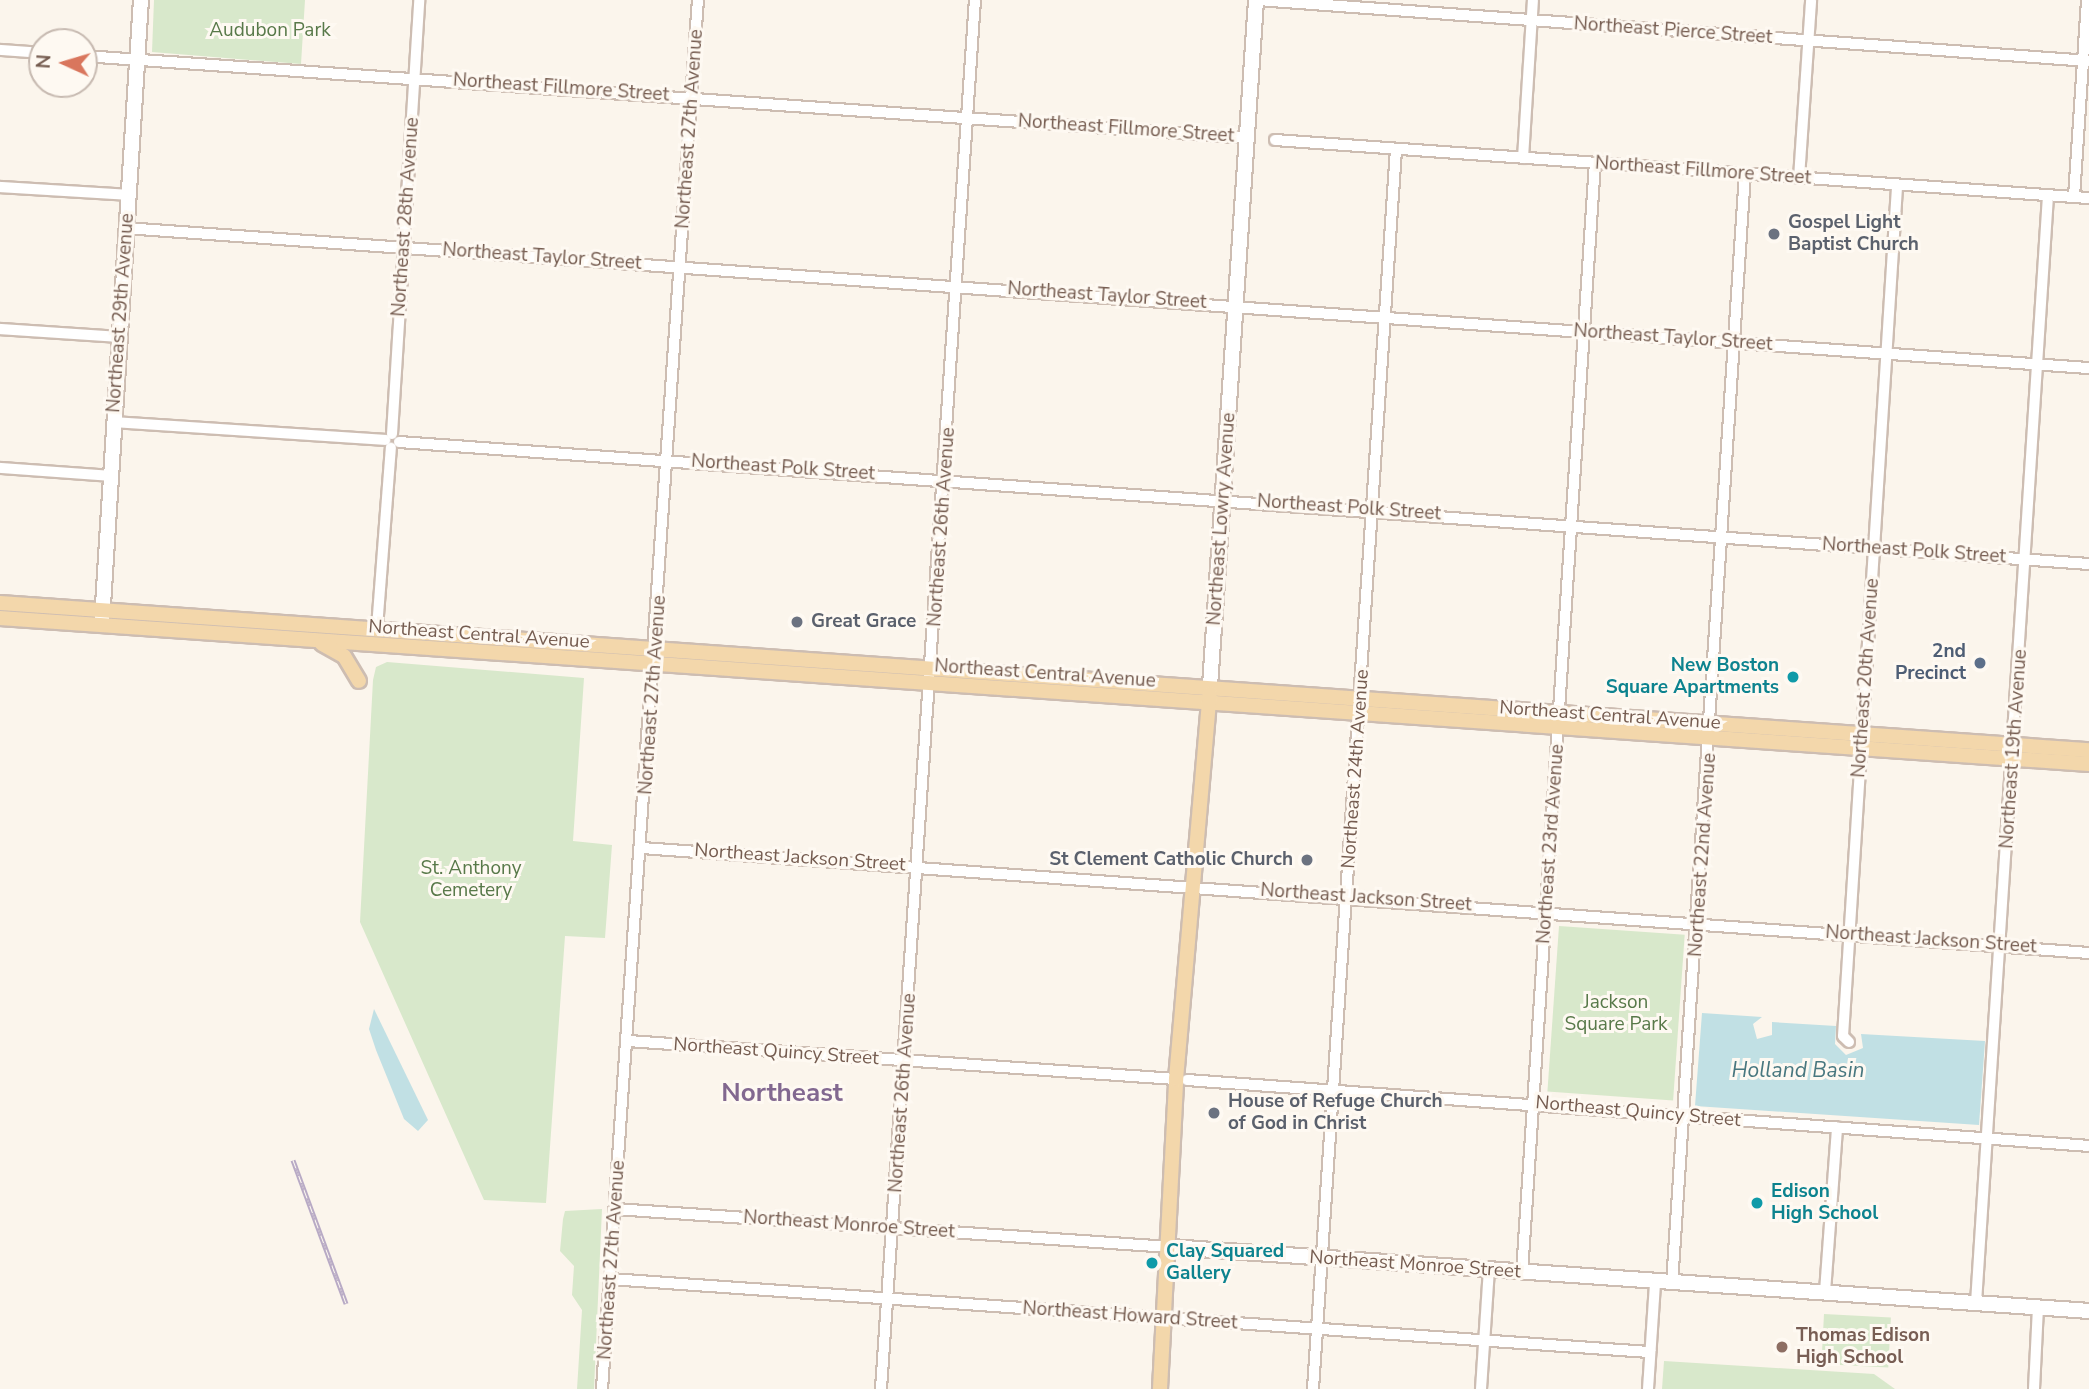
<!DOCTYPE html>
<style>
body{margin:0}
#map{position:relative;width:2089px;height:1389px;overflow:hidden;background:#fbf5ec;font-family:"Nunito Sans",sans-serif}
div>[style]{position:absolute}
.green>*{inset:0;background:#d8e8cb;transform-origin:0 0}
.water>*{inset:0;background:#c1e0e4}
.roads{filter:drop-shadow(2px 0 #cdbdb2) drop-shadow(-2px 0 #cdbdb2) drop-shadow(0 2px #cdbdb2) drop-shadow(0 -2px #cdbdb2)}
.street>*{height:10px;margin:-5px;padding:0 5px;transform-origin:5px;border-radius:5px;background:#fff}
.secondary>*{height:14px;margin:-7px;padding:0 7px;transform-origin:7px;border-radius:7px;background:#fff}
.primary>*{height:14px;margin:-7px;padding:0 7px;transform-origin:7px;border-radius:7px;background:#f3d7ab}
.rail>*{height:5px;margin-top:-2.5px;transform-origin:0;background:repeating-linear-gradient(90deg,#fef9f2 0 8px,#b8aac5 0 16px);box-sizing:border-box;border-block:2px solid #b8aac5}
.dots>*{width:19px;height:19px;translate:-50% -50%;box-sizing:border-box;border:4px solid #fef9f2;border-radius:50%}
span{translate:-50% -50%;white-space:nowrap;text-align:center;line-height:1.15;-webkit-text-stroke:6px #fef9f2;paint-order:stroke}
.park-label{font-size:19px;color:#587949}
.street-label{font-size:19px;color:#755c50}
.worship-label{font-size:19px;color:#5b616d;font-weight:700}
.left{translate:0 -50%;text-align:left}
.right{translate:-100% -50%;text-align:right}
.service-label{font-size:19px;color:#4e5e75;font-weight:700}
.culture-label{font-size:19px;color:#0d838f;font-weight:700}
.education-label{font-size:19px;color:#785e54;font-weight:700}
.water-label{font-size:21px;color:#48777f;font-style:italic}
.district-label{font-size:26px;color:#826890;font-weight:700}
.north{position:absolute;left:28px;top:28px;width:70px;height:70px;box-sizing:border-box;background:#fef9f2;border:2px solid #c7bab1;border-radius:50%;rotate:274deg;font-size:19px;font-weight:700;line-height:28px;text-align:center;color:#755c50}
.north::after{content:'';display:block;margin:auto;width:24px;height:32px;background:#d9765d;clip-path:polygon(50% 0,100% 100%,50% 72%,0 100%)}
</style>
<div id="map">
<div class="green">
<div style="clip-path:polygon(154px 0,305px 0,301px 64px,152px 52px)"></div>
<div style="clip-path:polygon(387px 662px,584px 678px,573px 841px,612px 845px,605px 938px,565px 936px,546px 1203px,484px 1200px,360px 922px,373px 680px,376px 667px)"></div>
<div style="left:1559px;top:926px;width:126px;height:166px;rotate:4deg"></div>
<div style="clip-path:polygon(602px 1209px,594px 1389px,577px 1389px,582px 1310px,572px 1295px,574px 1266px,560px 1251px,563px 1219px,565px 1211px)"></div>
<div style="left:1824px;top:1314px;width:67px;height:50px;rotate:3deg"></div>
<div style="clip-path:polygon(1664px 1361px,1874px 1374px,1895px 1389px,1662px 1389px)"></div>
</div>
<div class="water">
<div style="clip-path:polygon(374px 1009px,428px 1120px,418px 1131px,404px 1119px,376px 1050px,369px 1029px)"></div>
<div style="clip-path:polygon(1702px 1013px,1762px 1017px,1753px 1024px,1757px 1039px,1772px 1035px,1772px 1022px,1836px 1026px,1835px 1044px,1846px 1055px,1863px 1048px,1861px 1034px,1985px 1041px,1979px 1125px,1695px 1106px)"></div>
</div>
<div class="roads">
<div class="street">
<div style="left:1258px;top:0;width:833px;rotate:4.2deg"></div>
<div style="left:0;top:50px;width:42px;rotate:4.1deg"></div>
<div style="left:84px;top:56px;width:1166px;rotate:4.03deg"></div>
<div style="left:1275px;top:140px;width:816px;rotate:4.08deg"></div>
<div style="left:1523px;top:158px;width:158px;rotate:-86.4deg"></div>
<div style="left:1799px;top:178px;width:178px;rotate:-86.1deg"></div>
<div style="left:0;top:187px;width:130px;rotate:3.5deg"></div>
<div style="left:2074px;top:197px;width:197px;rotate:-86.2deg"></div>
<div style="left:125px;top:228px;width:1969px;rotate:4.08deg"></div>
<div style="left:0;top:329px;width:119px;rotate:3.8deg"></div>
<div style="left:114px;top:422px;width:272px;rotate:3.8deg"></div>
<div style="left:392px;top:434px;width:435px;rotate:-86.4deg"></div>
<div style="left:399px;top:442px;width:1694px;rotate:4.13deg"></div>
<div style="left:0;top:468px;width:111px;rotate:4.1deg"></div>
<div style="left:377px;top:628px;width:181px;rotate:-85.6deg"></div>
<div style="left:642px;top:848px;width:1451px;rotate:4.15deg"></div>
<div style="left:628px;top:1041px;width:549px;rotate:3.97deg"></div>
<div style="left:1849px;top:1042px;width:8px;rotate:-135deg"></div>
<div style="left:1843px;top:1036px;width:852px;rotate:-86.36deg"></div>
<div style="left:1187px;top:1080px;width:904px;rotate:4.18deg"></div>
<div style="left:615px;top:1209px;width:556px;rotate:3.92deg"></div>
<div style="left:1522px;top:1273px;width:1112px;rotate:-86.24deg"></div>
<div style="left:610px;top:1279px;width:1043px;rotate:4.02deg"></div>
<div style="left:1672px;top:1284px;width:1112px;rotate:-86.24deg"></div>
<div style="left:1825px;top:1292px;width:165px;rotate:-85.8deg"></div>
<div style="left:1976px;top:1303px;width:1110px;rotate:-86.28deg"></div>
<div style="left:602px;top:1389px;width:1392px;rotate:-86.05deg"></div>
<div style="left:881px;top:1389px;width:1392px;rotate:-86.13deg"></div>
<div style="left:1313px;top:1389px;width:1243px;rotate:-86.17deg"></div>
<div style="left:1481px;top:1389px;width:119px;rotate:-86.2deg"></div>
<div style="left:1648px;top:1389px;width:106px;rotate:-86.2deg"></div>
<div style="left:2034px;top:1389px;width:82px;rotate:-87.2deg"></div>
</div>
<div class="secondary">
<div style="left:102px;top:621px;width:622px;rotate:-86.41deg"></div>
<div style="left:1210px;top:686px;width:688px;rotate:-86.16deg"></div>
<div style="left:1170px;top:1247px;width:921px;rotate:3.98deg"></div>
</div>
<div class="primary">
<div style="left:0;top:603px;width:2094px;rotate:4.03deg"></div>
<div style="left:0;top:618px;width:2094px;rotate:4deg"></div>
<div style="left:322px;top:644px;width:25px;rotate:29deg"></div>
<div style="left:344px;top:656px;width:29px;rotate:59deg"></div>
<div style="left:1160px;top:1389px;width:310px;rotate:-87deg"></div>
<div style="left:1176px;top:1079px;width:387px;rotate:-85deg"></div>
</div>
</div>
<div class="rail">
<div style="left:293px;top:1160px;width:153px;rotate:69.7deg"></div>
</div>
<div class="dots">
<div style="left:1774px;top:234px;background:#6b7280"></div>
<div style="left:797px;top:622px;background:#6b7280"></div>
<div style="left:1980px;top:663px;background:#5c6f8a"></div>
<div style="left:1793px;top:677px;background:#0f9aa8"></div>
<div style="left:1307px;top:860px;background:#6b7280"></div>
<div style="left:1214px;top:1113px;background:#6b7280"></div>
<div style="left:1757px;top:1203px;background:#0f9aa8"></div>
<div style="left:1152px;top:1263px;background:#0f9aa8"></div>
<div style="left:1782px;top:1347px;background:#8d6e63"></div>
</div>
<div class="park-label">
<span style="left:270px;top:31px">Audubon Park</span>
<span style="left:471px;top:880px">St. Anthony<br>Cemetery</span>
<span style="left:1616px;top:1014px">Jackson<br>Square Park</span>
</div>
<div class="street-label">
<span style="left:1673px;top:31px;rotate:4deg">Northeast Pierce Street</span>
<span style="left:561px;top:88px;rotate:4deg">Northeast Fillmore Street</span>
<span style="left:690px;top:129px;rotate:-86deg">Northeast 27th Avenue</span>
<span style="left:1126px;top:129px;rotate:4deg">Northeast Fillmore Street</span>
<span style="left:1703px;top:171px;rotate:4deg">Northeast Fillmore Street</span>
<span style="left:406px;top:217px;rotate:-86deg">Northeast 28th Avenue</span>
<span style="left:542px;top:257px;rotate:4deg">Northeast Taylor Street</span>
<span style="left:1107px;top:296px;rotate:4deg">Northeast Taylor Street</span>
<span style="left:121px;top:313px;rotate:-86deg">Northeast 29th Avenue</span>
<span style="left:1673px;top:338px;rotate:4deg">Northeast Taylor Street</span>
<span style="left:783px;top:468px;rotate:4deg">Northeast Polk Street</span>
<span style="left:1349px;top:508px;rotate:4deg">Northeast Polk Street</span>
<span style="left:1222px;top:519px;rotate:-86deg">Northeast Lowry Avenue</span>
<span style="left:942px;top:527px;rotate:-86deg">Northeast 26th Avenue</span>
<span style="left:1914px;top:551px;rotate:4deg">Northeast Polk Street</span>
<span style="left:479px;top:635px;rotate:4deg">Northeast Central Avenue</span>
<span style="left:1045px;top:674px;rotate:4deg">Northeast Central Avenue</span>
<span style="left:1866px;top:678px;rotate:-86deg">Northeast 20th Avenue</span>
<span style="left:653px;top:695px;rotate:-86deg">Northeast 27th Avenue</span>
<span style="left:1610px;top:716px;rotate:4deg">Northeast Central Avenue</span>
<span style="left:2014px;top:749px;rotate:-86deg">Northeast 19th Avenue</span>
<span style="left:1356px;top:769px;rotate:-86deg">Northeast 24th Avenue</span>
<span style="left:1551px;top:844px;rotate:-86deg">Northeast 23rd Avenue</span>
<span style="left:1703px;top:855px;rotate:-86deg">Northeast 22nd Avenue</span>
<span style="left:800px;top:858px;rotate:4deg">Northeast Jackson Street</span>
<span style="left:1366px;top:898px;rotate:4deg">Northeast Jackson Street</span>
<span style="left:1931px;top:940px;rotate:4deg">Northeast Jackson Street</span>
<span style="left:776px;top:1052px;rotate:4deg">Northeast Quincy Street</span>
<span style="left:903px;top:1093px;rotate:-86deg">Northeast 26th Avenue</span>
<span style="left:1638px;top:1112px;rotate:5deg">Northeast Quincy Street</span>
<span style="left:849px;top:1225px;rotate:4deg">Northeast Monroe Street</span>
<span style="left:612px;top:1260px;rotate:-86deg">Northeast 27th Avenue</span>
<span style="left:1415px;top:1265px;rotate:4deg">Northeast Monroe Street</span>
<span style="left:1130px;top:1316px;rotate:4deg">Northeast Howard Street</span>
</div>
<div class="worship-label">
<span class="left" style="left:1788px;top:234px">Gospel Light<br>Baptist Church</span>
<span class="left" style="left:811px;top:622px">Great Grace</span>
<span class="right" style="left:1293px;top:860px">St Clement Catholic Church</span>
<span class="left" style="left:1228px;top:1113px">House of Refuge Church<br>of God in Christ</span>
</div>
<div class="service-label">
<span class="right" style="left:1966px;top:663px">2nd<br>Precinct</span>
</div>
<div class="culture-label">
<span class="right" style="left:1779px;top:677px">New Boston<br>Square Apartments</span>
<span class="left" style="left:1771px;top:1203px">Edison<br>High School</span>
<span class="left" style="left:1166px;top:1263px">Clay Squared<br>Gallery</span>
</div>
<div class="education-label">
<span class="left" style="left:1796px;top:1347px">Thomas Edison<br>High School</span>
</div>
<div class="water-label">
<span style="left:1798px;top:1070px">Holland Basin</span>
</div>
<div class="district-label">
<span style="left:782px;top:1093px">Northeast</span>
</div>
<div class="north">N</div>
</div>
